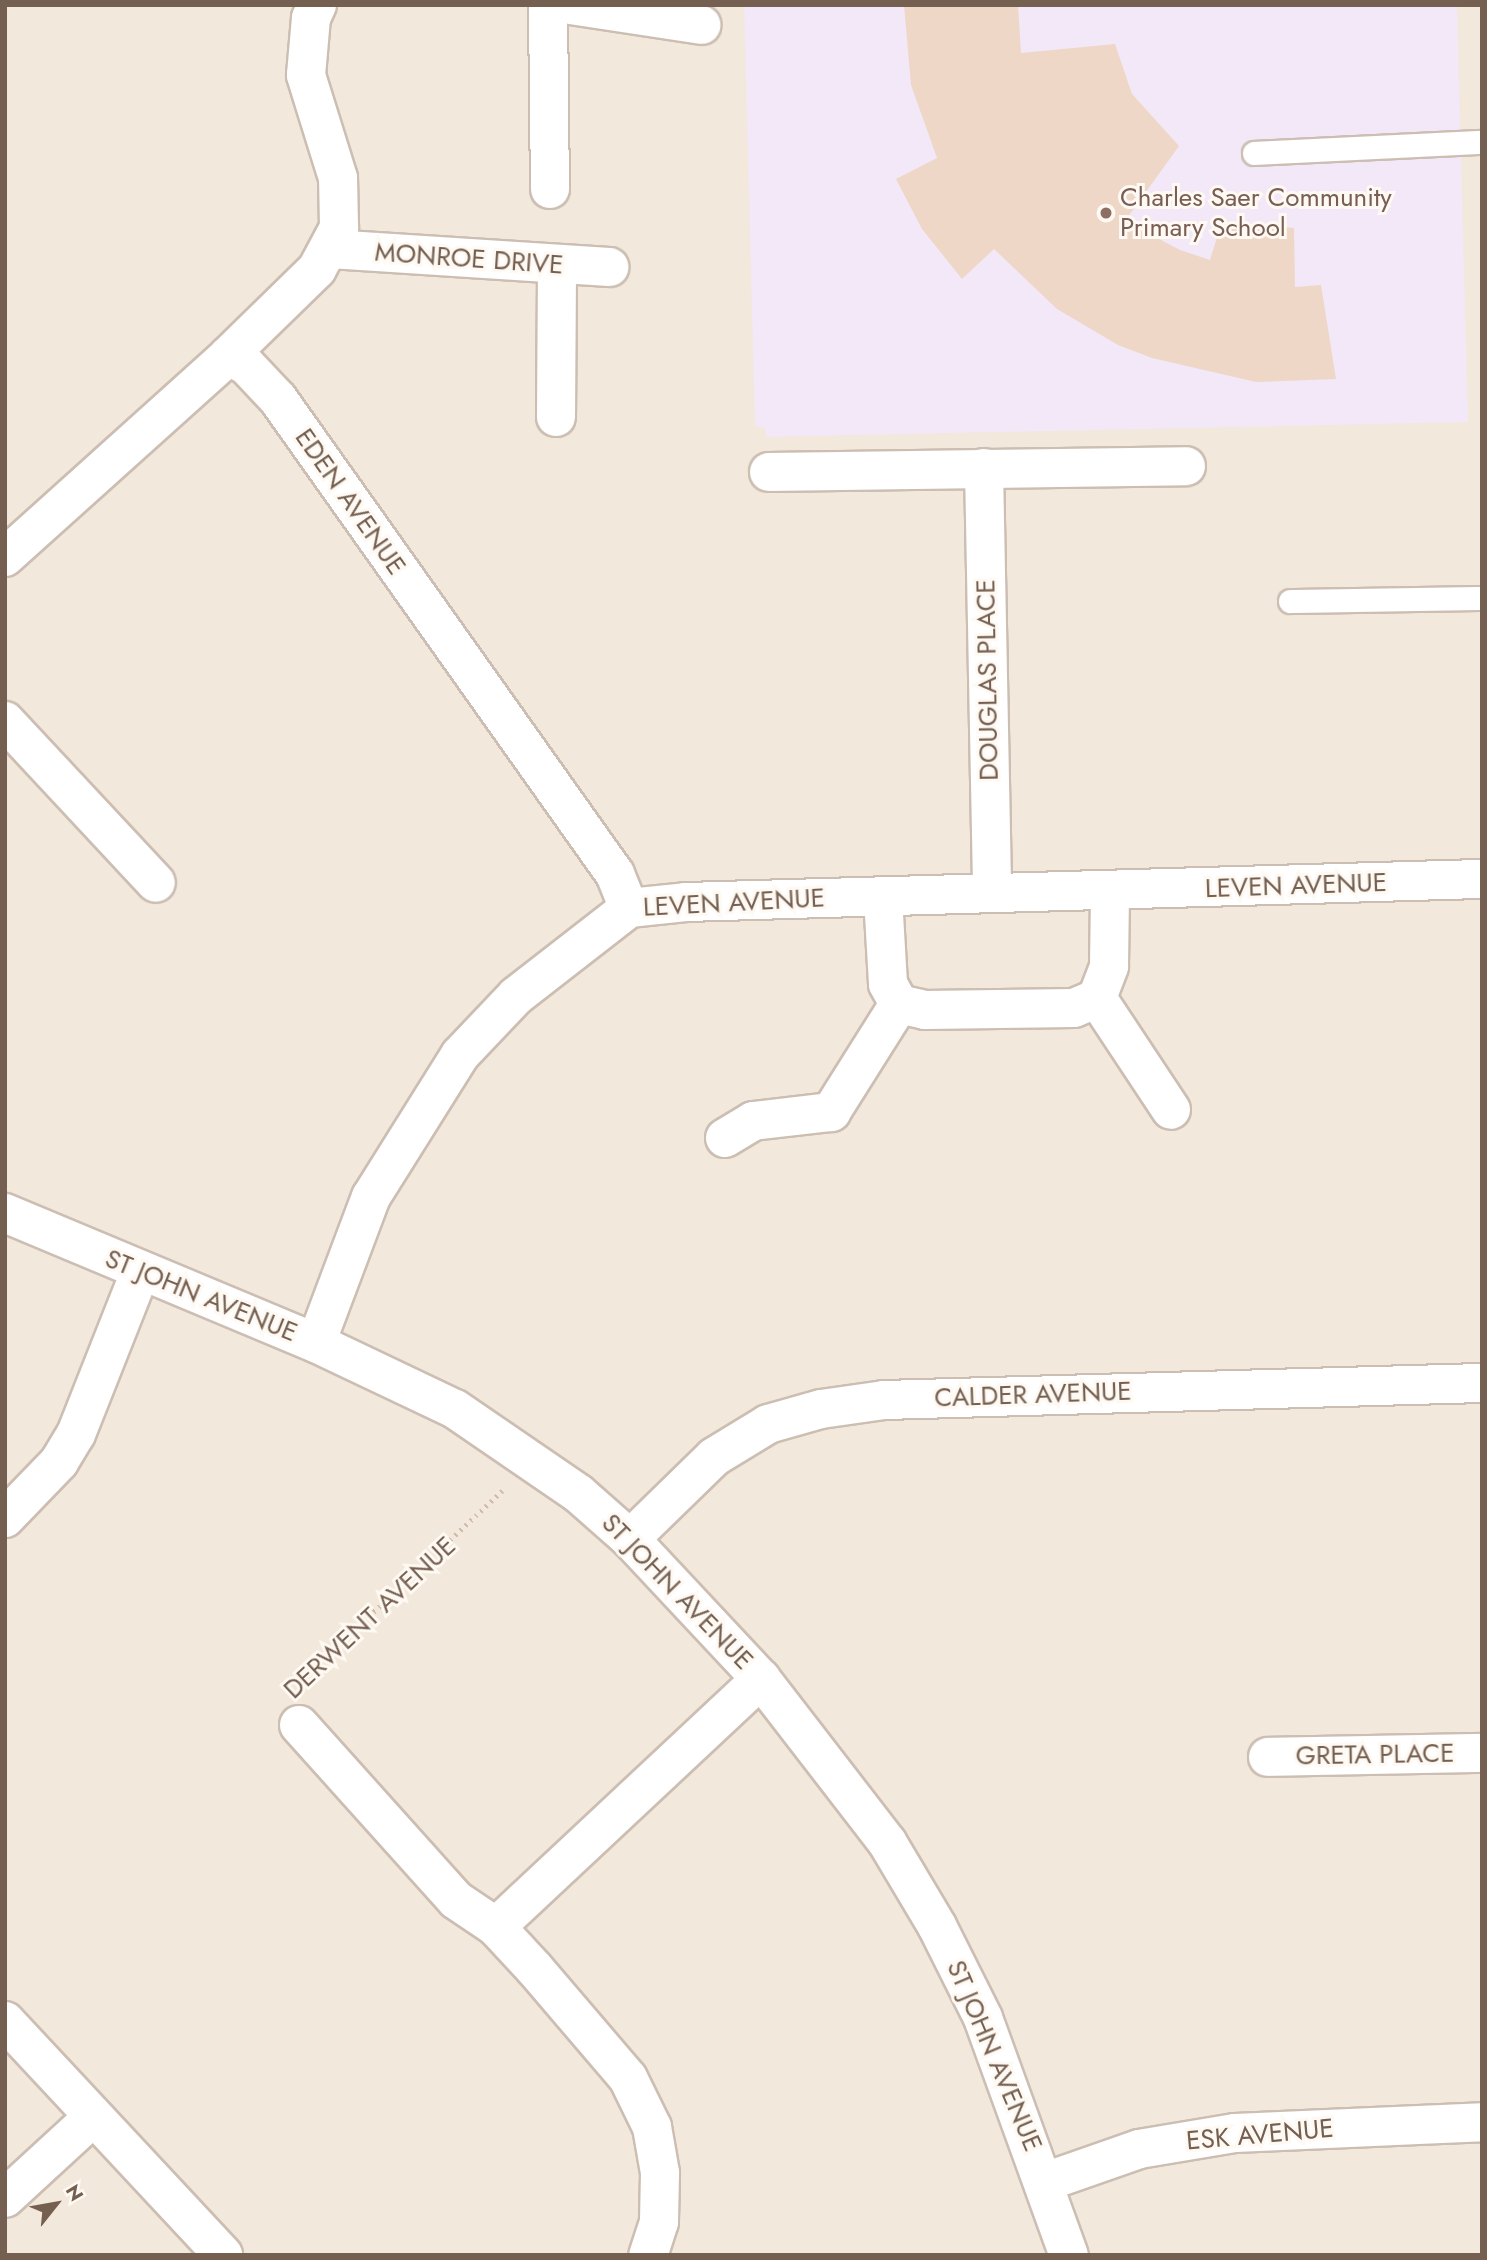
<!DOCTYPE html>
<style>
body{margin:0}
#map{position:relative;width:1487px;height:2260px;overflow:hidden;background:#fbf6ec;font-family:Jost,sans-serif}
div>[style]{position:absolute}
.residential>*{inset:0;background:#f2e8db;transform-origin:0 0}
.education>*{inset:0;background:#f2e8f8}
.building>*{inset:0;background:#eed7c6}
.path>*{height:4.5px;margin-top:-2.25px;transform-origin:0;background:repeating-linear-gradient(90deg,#d3bba9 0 2px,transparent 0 7px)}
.roads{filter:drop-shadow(2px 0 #ccbeb2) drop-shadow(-2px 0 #ccbeb2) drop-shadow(0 2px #ccbeb2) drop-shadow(0 -2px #ccbeb2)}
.service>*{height:23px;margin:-11.5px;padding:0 11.5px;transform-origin:11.5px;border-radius:11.5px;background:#fff}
.minor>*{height:38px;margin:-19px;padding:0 19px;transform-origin:19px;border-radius:19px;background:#fff}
.tertiary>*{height:38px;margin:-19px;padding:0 19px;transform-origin:19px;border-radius:19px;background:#fff}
.dots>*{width:19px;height:19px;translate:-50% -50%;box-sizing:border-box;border:4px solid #fef9f2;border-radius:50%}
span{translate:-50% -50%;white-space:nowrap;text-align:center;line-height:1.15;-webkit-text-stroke:6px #fef9f2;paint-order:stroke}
.education-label{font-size:26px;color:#785e54}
.left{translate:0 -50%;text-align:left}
.street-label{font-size:26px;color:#745f51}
.frame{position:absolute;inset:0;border:7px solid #745f51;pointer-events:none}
.north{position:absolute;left:21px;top:2169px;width:70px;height:70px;-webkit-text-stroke:5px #fef9f2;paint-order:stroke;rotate:59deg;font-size:19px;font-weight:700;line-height:28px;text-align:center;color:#745f51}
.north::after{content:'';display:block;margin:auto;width:24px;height:32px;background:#745f51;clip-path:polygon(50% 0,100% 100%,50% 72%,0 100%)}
</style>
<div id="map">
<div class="residential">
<div style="left:5px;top:5px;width:1477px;height:2250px"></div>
</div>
<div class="education">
<div style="clip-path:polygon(744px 5px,1457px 5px,1468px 422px,766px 437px,765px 428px,755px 426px)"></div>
</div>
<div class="building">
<div style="clip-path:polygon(904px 5px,1018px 5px,1021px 53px,1115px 44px,1132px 94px,1179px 146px,1125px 221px,1180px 250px,1210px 260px,1222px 221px,1294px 228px,1295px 287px,1321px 285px,1336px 379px,1256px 382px,1152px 358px,1118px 345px,1057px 309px,994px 249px,962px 279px,922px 229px,896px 179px,937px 158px,911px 85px)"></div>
</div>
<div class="path">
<div style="left:297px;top:1684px;width:282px;rotate:-43.3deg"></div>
</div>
<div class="roads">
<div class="service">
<div style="left:1254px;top:153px;width:228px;rotate:-2.8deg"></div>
<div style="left:1290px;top:601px;width:192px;rotate:-0.9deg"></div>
</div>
<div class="minor">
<div style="left:548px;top:5px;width:184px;rotate:89.4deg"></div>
<div style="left:571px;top:5px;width:132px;rotate:8.7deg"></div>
<div style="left:330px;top:249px;width:280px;rotate:3.7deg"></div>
<div style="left:228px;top:356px;width:124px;rotate:-44.3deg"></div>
<div style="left:317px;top:269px;width:47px;rotate:-61.8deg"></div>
<div style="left:339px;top:228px;width:50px;rotate:-91.1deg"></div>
<div style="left:338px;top:178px;width:108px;rotate:-107.3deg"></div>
<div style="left:306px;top:75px;width:57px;rotate:-85deg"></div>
<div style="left:311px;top:18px;width:14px;rotate:-65deg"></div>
<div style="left:556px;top:417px;width:150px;rotate:-89.6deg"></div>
<div style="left:984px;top:468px;width:424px;rotate:88.9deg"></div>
<div style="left:769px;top:472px;width:417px;rotate:-0.8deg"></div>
<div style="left:5px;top:557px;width:300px;rotate:-42deg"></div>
<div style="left:228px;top:356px;width:20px;rotate:27deg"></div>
<div style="left:246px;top:365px;width:47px;rotate:46.7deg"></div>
<div style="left:278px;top:399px;width:582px;rotate:54.65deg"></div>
<div style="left:615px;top:874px;width:37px;rotate:68deg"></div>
<div style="left:5px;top:721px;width:221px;rotate:47deg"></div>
<div style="left:883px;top:897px;width:87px;rotate:86.7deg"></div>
<div style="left:888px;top:984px;width:23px;rotate:61deg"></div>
<div style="left:899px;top:1004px;width:27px;rotate:13deg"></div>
<div style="left:925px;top:1010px;width:149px;rotate:-0.8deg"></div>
<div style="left:1074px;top:1008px;width:25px;rotate:-23deg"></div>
<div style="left:1097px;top:998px;width:34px;rotate:-69deg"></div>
<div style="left:1109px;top:966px;width:74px;rotate:-89.2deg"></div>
<div style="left:1097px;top:998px;width:134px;rotate:56.5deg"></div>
<div style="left:725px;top:1138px;width:33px;rotate:-31deg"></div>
<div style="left:753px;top:1121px;width:79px;rotate:-6.6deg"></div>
<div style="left:831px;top:1112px;width:128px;rotate:-57.8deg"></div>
<div style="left:5px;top:1213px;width:337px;rotate:22.7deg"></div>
<div style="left:316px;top:1343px;width:154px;rotate:25.4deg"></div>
<div style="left:455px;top:1409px;width:150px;rotate:34.4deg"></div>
<div style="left:579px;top:1494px;width:68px;rotate:41.4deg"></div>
<div style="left:630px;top:1539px;width:192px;rotate:46.9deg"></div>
<div style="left:761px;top:1679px;width:206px;rotate:52.3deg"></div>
<div style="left:887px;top:1842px;width:98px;rotate:59.2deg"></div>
<div style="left:937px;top:1926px;width:103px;rotate:63.4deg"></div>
<div style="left:983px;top:2018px;width:252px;rotate:70.1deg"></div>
<div style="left:316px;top:1343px;width:156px;rotate:-69.4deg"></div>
<div style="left:371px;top:1197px;width:168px;rotate:-57.9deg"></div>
<div style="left:460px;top:1055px;width:81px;rotate:-46.5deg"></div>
<div style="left:516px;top:996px;width:143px;rotate:-37.9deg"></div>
<div style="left:629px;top:908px;width:57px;rotate:-6deg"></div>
<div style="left:686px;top:902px;width:796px;rotate:-1.66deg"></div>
<div style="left:5px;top:1518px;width:78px;rotate:-46deg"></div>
<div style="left:59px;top:1462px;width:33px;rotate:-59deg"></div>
<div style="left:76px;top:1434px;width:174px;rotate:-68.4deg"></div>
<div style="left:630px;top:1539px;width:117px;rotate:-44.3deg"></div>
<div style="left:714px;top:1457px;width:63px;rotate:-31.4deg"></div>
<div style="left:768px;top:1424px;width:55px;rotate:-15.8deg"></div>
<div style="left:821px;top:1409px;width:64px;rotate:-8.1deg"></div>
<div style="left:884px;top:1400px;width:598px;rotate:-1.63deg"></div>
<div style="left:299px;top:1725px;width:235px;rotate:48.1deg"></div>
<div style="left:456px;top:1900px;width:48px;rotate:34deg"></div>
<div style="left:496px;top:1927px;width:56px;rotate:47.2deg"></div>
<div style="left:534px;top:1968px;width:145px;rotate:49.5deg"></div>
<div style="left:628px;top:2078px;width:55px;rotate:63.9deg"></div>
<div style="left:652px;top:2127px;width:47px;rotate:80.1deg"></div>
<div style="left:660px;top:2173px;width:49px;rotate:91.2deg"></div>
<div style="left:659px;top:2222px;width:35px;rotate:108deg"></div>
<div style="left:1268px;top:1757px;width:214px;rotate:-1.1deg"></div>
<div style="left:496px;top:1927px;width:363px;rotate:-43.1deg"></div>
<div style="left:1045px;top:2182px;width:100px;rotate:-19.3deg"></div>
<div style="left:1139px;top:2149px;width:97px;rotate:-9.5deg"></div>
<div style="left:1235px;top:2133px;width:247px;rotate:-2.5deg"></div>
<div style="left:5px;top:2198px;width:120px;rotate:-42.6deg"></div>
</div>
<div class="tertiary">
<div style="left:5px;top:2021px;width:320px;rotate:47deg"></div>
</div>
</div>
<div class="dots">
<div style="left:1106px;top:213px;background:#8d6e63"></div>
</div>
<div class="education-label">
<span class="left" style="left:1120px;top:213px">Charles Saer Community<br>Primary School</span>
</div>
<div class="street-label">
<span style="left:469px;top:259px;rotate:4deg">MONROE DRIVE</span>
<span style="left:350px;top:502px;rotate:55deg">EDEN AVENUE</span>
<span style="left:988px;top:680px;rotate:-91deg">DOUGLAS PLACE</span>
<span style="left:1296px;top:886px;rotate:-2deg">LEVEN AVENUE</span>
<span style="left:734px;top:903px;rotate:-3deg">LEVEN AVENUE</span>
<span style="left:201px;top:1296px;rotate:22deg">ST JOHN AVENUE</span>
<span style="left:1033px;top:1395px;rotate:-2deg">CALDER AVENUE</span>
<span style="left:677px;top:1592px;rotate:46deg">ST JOHN AVENUE</span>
<span style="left:370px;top:1618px;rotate:-43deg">DERWENT AVENUE</span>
<span style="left:1375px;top:1755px;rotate:-1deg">GRETA PLACE</span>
<span style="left:994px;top:2056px;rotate:67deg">ST JOHN AVENUE</span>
<span style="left:1260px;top:2135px;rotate:-5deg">ESK AVENUE</span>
</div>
<div class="frame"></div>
<div class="north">N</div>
</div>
